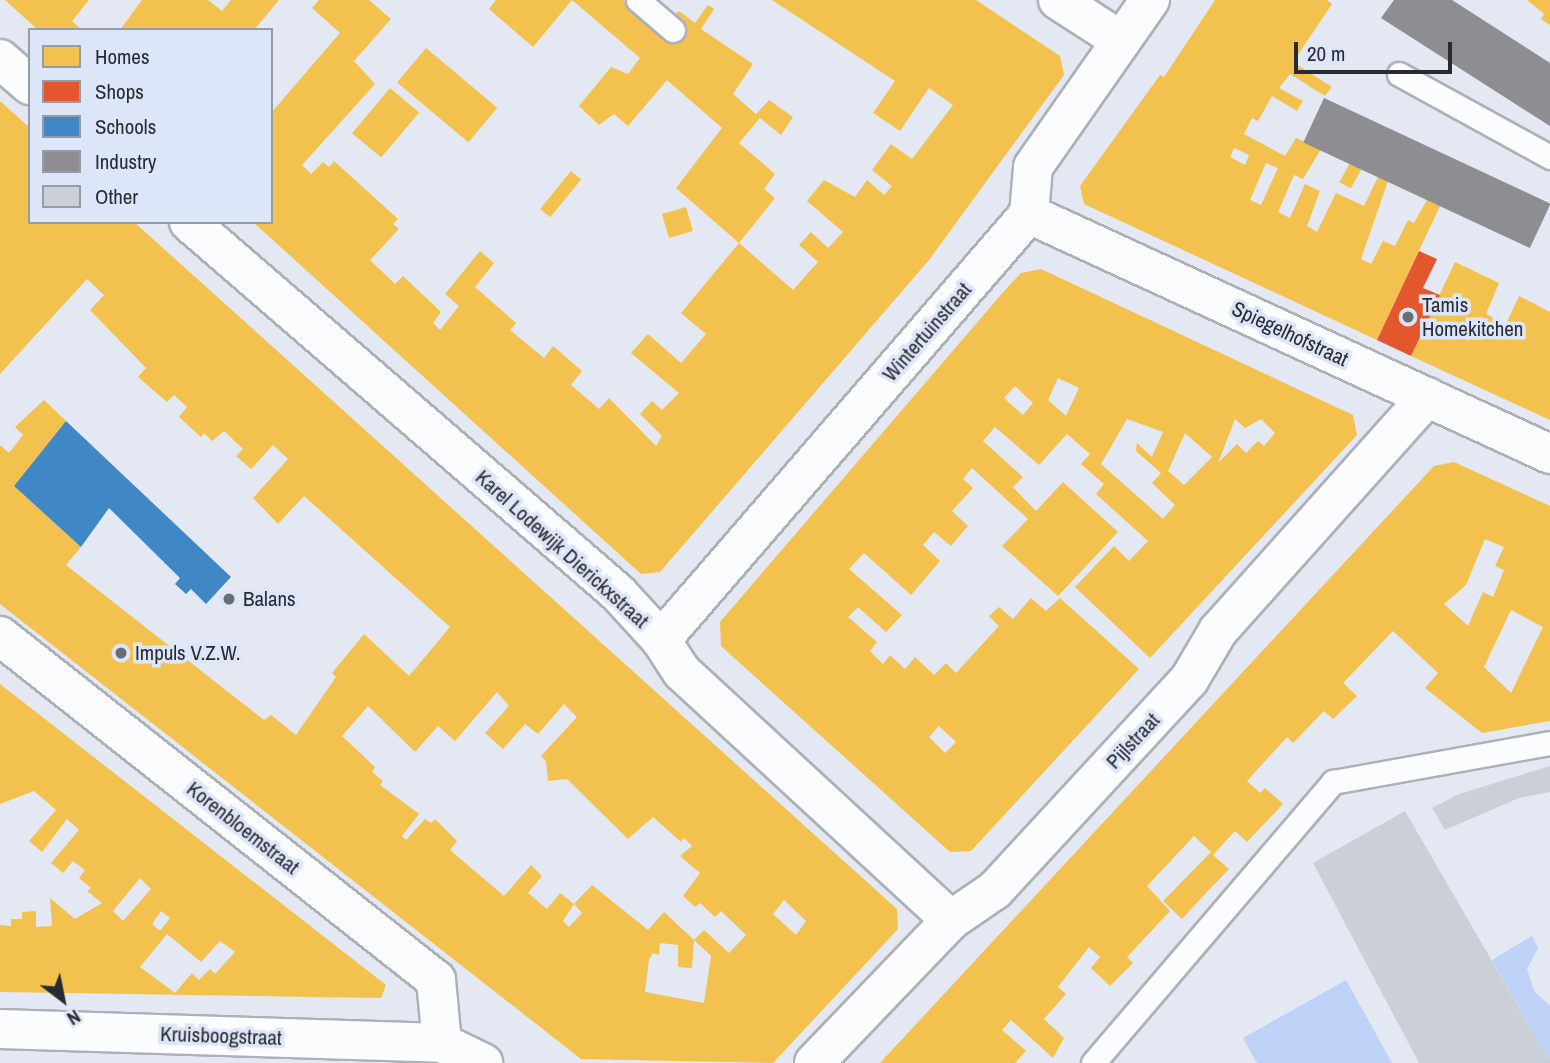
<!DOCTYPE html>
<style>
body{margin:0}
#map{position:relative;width:1550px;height:1063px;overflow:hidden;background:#e3e8f2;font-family:"Archivo Narrow",sans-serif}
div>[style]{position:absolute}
.green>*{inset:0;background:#bed1f6}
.homes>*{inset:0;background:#f2c14e;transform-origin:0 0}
.shops>*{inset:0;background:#e4572e}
.schools>*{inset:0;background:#3f88c5}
.industry>*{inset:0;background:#8d8d92;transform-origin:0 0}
.building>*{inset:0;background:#cbcfd7}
.roads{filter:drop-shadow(2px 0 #acb0b7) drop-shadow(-2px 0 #acb0b7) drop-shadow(0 2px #acb0b7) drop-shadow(0 -2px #acb0b7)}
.service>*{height:23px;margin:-11.5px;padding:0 11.5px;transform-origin:11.5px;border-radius:11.5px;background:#fbfcfd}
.minor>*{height:38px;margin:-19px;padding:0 19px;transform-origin:19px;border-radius:19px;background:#fbfcfd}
.dots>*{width:19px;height:19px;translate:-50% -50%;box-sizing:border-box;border:4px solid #dde6f8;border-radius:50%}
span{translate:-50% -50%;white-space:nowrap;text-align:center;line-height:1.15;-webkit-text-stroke:7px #dde6f8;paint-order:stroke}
.poi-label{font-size:21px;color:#282c32}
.left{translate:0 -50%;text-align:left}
.street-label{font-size:21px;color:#282c32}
.legend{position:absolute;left:28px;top:28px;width:245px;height:196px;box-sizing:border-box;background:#dde6f8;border:2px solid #959ca9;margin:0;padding:9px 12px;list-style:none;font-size:21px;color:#282c32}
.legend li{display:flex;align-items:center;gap:14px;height:35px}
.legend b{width:35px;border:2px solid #959ca9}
.north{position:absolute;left:28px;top:965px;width:70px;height:70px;-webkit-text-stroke:5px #dde6f8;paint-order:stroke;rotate:148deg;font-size:19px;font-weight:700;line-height:28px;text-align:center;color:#282c32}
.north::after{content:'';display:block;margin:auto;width:24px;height:32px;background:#282c32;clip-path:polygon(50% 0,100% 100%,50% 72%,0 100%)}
.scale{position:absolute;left:1294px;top:42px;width:158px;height:32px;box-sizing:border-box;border:4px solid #282c32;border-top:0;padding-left:9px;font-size:21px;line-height:24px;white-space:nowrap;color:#282c32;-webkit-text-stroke:5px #dde6f8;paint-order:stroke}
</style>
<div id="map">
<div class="green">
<div style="clip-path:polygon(1532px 936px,1538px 948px,1527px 969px,1534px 991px,1550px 1006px,1550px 1061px,1492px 960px)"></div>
<div style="clip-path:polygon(1346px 980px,1392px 1063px,1257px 1063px,1243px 1038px)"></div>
</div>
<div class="homes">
<div style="clip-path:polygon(5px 0,89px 0,72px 21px,82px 30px,38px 30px)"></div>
<div style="clip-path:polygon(142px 0,208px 0,222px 11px,231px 0,279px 0,254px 30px,120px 30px)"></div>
<div style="clip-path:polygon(319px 0,369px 0,391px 19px,354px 61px,375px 84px,302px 165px,311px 174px,323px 162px,329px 167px,334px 161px,398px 219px,393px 224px,399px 229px,370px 260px,395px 284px,403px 276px,441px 312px,433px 323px,440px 330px,459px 306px,445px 294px,480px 251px,494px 263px,475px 287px,516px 323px,510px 330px,544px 358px,553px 346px,582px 371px,571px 385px,599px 409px,609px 398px,656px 446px,662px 436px,640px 414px,652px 401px,662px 410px,679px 393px,631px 353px,648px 334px,681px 363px,706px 334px,681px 313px,739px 243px,676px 188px,722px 128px,667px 80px,628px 126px,614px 114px,599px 125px,579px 106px,611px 67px,628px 74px,640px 58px,572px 0,533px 47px,489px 9px,496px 0,623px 0,674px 42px,685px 29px,671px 18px,679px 11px,695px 23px,708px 5px,714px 9px,701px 29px,753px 64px,733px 94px,756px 114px,769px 100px,793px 117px,781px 135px,760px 118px,739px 143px,775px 174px,764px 189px,775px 198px,739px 243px,793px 290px,818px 262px,799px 245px,811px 232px,828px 248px,843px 232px,807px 201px,824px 180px,855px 197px,867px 180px,884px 195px,892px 186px,872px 170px,891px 144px,912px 159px,953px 105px,929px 88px,900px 131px,873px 113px,895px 81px,772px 0,976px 0,1060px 56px,1064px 75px,929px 260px,660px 572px,641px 574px,253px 222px,271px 222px,271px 113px,340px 33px,312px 8px)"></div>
<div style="clip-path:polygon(evenodd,1215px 0,1327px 0,1332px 4px,1293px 62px,1332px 87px,1325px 96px,1290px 74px,1279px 88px,1303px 101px,1297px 111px,1272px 96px,1258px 121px,1252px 118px,1244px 134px,1285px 156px,1296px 138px,1321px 149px,1303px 179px,1294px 175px,1278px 212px,1290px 218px,1305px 184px,1320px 191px,1307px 226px,1317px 232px,1336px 193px,1364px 206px,1378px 177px,1388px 181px,1361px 259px,1371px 264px,1383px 241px,1395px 246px,1408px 220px,1414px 223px,1427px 200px,1440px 206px,1377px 340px,1084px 204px,1080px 186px,1160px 75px,1164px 77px,1215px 0,1234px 148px,1249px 155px,1245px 165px,1230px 157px,1234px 148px,1215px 0,1266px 163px,1278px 168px,1261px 205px,1250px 200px,1266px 163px)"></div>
<div style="clip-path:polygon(1527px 0,1550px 0,1550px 25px,1541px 19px,1544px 14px)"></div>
<div style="left:426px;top:48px;width:93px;height:45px;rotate:40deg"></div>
<div style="left:390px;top:88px;width:38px;height:59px;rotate:40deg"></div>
<div style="clip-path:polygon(evenodd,0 101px,30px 128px,30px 222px,134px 222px,897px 909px,898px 929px,773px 1063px,581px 1059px,0 604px,0 445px,9px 453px,23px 435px,15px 427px,44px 400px,66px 421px,14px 486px,81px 547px,66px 565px,264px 720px,271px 715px,296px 735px,336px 677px,332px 673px,364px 634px,409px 676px,450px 627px,304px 496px,278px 524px,253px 498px,288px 459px,273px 445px,251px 469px,236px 456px,243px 449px,224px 431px,212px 441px,204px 433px,201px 437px,179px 417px,187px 407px,174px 395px,167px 402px,138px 377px,146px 368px,90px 310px,104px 295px,87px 279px,0 374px,0 101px,497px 692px,509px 706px,485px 733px,503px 749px,525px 724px,538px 734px,564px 704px,577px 717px,541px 756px,546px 761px,548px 781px,567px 779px,628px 839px,653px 817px,681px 842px,684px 838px,692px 846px,680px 856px,700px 873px,683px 896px,695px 907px,700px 903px,715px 917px,721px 911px,746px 935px,729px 953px,704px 930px,694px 940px,711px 956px,704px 1003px,645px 992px,649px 960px,653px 953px,659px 955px,660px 943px,678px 945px,678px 967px,692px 968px,694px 940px,664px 912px,648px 930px,592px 885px,574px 904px,582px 913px,569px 927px,563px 921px,574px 904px,560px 893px,547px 909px,528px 893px,542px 876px,531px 865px,504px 896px,450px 850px,457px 841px,435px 819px,431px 823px,425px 819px,406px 840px,402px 836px,419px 814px,380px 785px,383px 781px,372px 772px,375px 767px,342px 736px,368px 706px,415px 752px,438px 726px,455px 741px,497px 692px,0 101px,784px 900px,806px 921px,796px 935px,773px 914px,784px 900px)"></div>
<div style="left:1350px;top:163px;width:13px;height:22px;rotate:29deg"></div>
<div style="left:571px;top:171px;width:13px;height:49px;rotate:39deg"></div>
<div style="left:686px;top:207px;width:25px;height:25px;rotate:74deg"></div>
<div style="clip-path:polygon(1455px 262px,1499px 283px,1486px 314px,1506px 324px,1519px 296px,1550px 312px,1550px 420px,1411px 356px)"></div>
<div style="clip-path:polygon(evenodd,1041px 269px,1353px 415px,1357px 435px,1150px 658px,1075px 587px,1114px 546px,1129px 561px,1148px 541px,1096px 494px,1104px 484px,1081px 464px,1090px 454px,1067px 434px,1039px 465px,995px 427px,983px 441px,1023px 477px,1013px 487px,1036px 511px,1063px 482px,1118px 532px,1058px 596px,1002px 546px,1028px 519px,972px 468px,963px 479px,973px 488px,952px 511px,968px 526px,951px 546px,934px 532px,923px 545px,940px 561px,911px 595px,864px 553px,849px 569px,902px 615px,886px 632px,858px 607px,848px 617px,877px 642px,870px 651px,883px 664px,890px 655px,905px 669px,915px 657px,934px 675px,946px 663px,956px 673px,999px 626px,989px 616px,999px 607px,1013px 619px,1031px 598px,1046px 611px,1060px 598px,1139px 669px,971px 851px,950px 852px,721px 646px,720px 622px,1005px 290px,1021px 273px,1041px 269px,1058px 378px,1079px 388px,1066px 416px,1048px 400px,1058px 378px,1041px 269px,1015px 386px,1033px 403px,1023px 415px,1004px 398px,1015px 386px,1041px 269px,1127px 419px,1163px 432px,1152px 457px,1137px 443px,1136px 451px,1161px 473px,1152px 483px,1175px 505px,1163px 519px,1101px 464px,1127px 419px,1041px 269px,1235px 419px,1245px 428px,1261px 419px,1275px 433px,1264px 446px,1258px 441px,1246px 453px,1237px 444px,1218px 463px,1235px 419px,1041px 269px,1185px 433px,1212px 457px,1184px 485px,1168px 471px,1185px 433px,1041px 269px,939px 726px,956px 742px,945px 753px,929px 737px,939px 726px)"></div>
<div style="clip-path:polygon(evenodd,1454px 462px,1550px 506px,1550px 721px,1482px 733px,1425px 688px,1438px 673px,1393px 631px,1343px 683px,1357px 696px,1333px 719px,1324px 711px,1293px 743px,1287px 737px,1247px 781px,1260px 793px,1265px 788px,1283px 804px,1247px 842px,1235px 831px,1213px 855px,1229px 869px,1205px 894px,1182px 919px,1163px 901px,1211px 852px,1194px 836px,1147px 886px,1170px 911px,1127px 957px,1133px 963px,1110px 986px,1091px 968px,1100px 957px,1089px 947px,1058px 987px,1066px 994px,1044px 1019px,1064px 1038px,1053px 1058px,1011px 1020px,1002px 1030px,1026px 1051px,1015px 1063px,880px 1063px,1434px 466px,1454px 462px,1485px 539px,1504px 547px,1495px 566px,1504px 570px,1493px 597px,1483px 592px,1468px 626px,1444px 604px,1466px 585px,1485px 539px,1454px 462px,1511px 610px,1543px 627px,1511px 693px,1484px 667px,1511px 610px)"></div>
<div style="clip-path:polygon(evenodd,0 684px,386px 985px,381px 998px,0 992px,0 925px,11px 926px,11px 919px,22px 919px,22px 912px,36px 911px,36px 927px,52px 926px,50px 898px,75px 919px,102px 903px,87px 891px,91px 888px,79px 878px,85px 870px,73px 861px,63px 873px,51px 863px,79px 830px,67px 819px,42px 852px,29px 841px,56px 810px,34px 791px,0 804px,0 684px,140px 878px,151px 889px,123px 921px,113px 911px,140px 878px,0 684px,161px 911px,170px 918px,160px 931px,152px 924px,161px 911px,0 684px,167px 934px,201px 962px,220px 941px,235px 952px,215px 974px,210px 969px,199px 980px,192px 973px,175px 993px,140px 967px,167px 934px)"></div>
</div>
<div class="shops">
<div style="clip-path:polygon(1419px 251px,1437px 259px,1423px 288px,1440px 295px,1411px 356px,1377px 340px)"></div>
</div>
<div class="schools">
<div style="clip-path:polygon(66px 421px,231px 577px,206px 604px,191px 589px,186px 594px,175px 584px,180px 578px,109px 508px,81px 547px,14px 486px)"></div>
</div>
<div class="industry">
<div style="clip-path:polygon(1394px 0,1452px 0,1550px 63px,1550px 126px,1381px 18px)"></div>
<div style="left:1324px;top:98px;width:250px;height:49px;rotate:25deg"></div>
</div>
<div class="building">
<div style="clip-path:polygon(1550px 766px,1550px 792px,1519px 798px,1445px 830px,1432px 808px,1459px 794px)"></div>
<div style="clip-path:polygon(1405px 811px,1550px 1061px,1550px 1063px,1419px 1063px,1313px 863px)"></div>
</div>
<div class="roads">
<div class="service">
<div style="left:638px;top:0;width:46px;rotate:40.6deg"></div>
<div style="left:1399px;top:74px;width:172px;rotate:28.8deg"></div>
<div style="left:1093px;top:1063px;width:370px;rotate:-49.5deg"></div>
<div style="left:1333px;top:782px;width:220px;rotate:-10.2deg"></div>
</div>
<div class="minor">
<div style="left:1058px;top:0;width:74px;rotate:32.8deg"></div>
<div style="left:0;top:59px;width:40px;rotate:41deg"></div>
<div style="left:1029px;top:214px;width:574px;rotate:24.73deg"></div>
<div style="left:189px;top:222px;width:567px;rotate:40.85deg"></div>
<div style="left:618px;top:593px;width:64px;rotate:47.5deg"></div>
<div style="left:661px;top:640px;width:38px;rotate:57deg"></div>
<div style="left:682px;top:672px;width:366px;rotate:42.7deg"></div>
<div style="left:0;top:636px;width:555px;rotate:38.27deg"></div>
<div style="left:436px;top:980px;width:63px;rotate:84.6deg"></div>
<div style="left:661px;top:640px;width:563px;rotate:-49.18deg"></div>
<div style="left:1029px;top:214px;width:47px;rotate:-85.1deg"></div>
<div style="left:1033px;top:167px;width:204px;rotate:-55deg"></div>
<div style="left:0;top:1029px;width:442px;rotate:1.8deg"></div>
<div style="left:442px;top:1043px;width:46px;rotate:26deg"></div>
<div style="left:814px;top:1063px;width:198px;rotate:-46.2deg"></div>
<div style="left:951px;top:920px;width:53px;rotate:-34.3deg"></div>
<div style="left:995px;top:890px;width:286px;rotate:-47.3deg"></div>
<div style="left:1189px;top:680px;width:57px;rotate:-59.4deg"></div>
<div style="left:1218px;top:631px;width:314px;rotate:-48.2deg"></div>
</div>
</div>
<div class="dots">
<div style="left:1408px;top:317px;background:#696e75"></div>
<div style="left:229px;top:599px;background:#696e75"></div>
<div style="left:121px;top:653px;background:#696e75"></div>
</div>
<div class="poi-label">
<span class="left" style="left:1422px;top:317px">Tamis<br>Homekitchen</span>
<span class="left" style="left:243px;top:599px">Balans</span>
<span class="left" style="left:135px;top:653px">Impuls V.Z.W.</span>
</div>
<div class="street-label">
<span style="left:927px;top:332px;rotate:-49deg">Wintertuinstraat</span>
<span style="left:1290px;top:334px;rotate:25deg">Spiegelhofstraat</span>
<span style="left:562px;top:549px;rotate:42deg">Karel Lodewijk Dierickxstraat</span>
<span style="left:1133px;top:741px;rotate:-47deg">Pijlstraat</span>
<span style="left:243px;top:828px;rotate:38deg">Korenbloemstraat</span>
<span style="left:221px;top:1036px;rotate:2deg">Kruisboogstraat</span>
</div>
<ul class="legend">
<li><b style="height:19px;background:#f2c14e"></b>Homes</li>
<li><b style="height:19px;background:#e4572e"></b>Shops</li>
<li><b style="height:19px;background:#3f88c5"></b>Schools</li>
<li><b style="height:19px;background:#8d8d92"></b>Industry</li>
<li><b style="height:19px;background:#cbcfd7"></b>Other</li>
</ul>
<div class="north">N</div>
<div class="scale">20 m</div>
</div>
